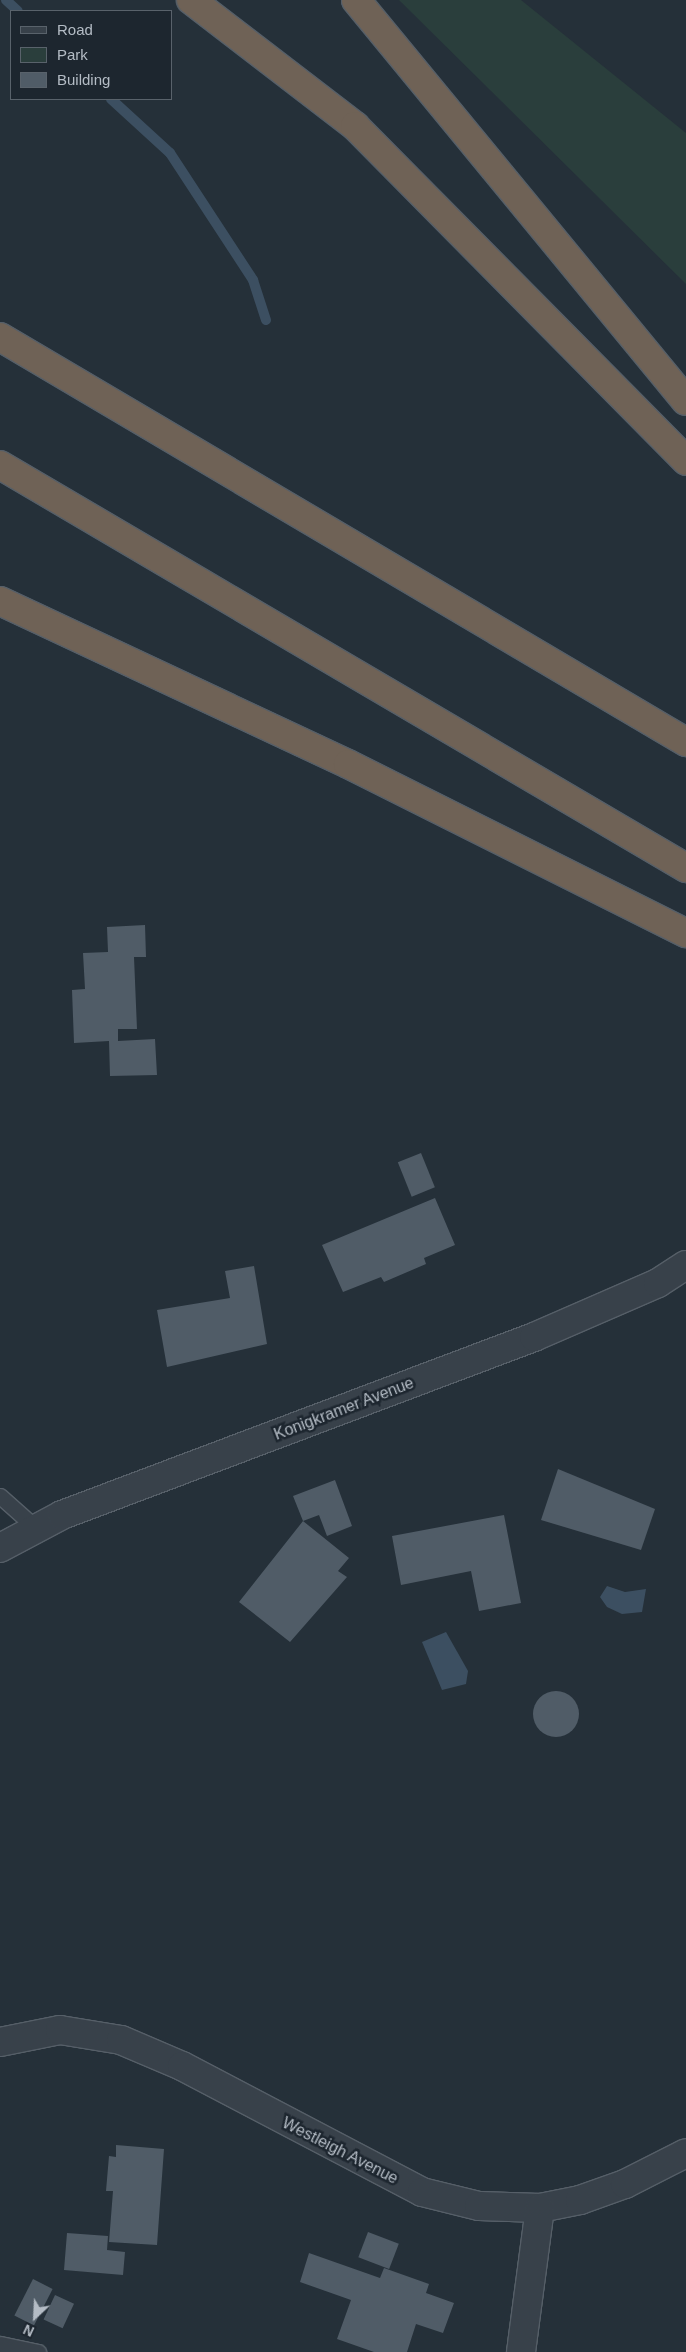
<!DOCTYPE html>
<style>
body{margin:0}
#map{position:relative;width:686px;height:2352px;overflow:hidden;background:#253039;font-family:Helvetica,sans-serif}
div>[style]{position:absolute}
.green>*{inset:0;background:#2a3e3c}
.water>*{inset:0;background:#3c4f61}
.stream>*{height:10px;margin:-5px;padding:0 5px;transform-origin:5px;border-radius:5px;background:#3c4f61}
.building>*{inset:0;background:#505c67;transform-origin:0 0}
.round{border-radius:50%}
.roads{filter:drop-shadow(1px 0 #565f68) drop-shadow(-1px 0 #565f68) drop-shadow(0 1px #565f68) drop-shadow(0 -1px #565f68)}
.service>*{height:15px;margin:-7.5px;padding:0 7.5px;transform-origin:7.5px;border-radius:7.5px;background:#38414a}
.minor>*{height:28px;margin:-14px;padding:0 14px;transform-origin:14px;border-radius:14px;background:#38414a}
.motorway>*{height:28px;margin:-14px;padding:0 14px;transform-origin:14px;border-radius:14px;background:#6f6256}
span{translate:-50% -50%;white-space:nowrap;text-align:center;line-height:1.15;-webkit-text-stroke:5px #1d262f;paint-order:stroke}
.street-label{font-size:16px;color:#b4bcc5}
.legend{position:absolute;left:10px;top:10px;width:162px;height:90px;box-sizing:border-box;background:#1d262f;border:1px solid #59626b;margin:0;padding:6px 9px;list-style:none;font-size:15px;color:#b4bcc5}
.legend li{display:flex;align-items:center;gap:10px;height:25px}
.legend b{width:25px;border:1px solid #59626b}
.north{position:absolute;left:10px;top:2292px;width:50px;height:50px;-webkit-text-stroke:4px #1d262f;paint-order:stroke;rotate:205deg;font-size:14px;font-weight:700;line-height:20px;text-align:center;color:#b4bcc5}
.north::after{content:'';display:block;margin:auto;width:18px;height:22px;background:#b4bcc5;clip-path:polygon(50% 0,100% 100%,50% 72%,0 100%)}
</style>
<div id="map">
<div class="green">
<div style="clip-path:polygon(399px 0,521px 0,686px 133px,686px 284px)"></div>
</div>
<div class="water">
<div style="clip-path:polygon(607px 1586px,625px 1592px,646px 1589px,642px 1612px,622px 1614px,607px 1607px,600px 1597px)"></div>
<div style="clip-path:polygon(446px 1632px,468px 1671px,466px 1684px,442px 1690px,422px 1642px)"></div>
</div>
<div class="stream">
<div style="left:6px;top:0;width:16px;rotate:43deg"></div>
<div style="left:111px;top:99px;width:80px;rotate:42.5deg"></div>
<div style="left:170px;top:153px;width:152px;rotate:56.8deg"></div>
<div style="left:253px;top:280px;width:42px;rotate:72deg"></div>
</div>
<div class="building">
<div style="clip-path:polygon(145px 925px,146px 957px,134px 957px,137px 1029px,118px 1029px,118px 1041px,155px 1039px,157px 1075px,110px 1076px,109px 1041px,74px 1043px,72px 990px,85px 989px,83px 953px,108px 952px,107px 927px)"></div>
<div style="left:421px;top:1153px;width:37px;height:25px;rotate:68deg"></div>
<div style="clip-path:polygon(435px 1198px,455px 1245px,424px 1258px,426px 1264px,384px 1282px,381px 1277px,343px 1292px,322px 1245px)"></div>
<div style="clip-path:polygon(254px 1266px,267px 1344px,167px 1367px,157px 1310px,230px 1298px,225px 1271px)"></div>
<div style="clip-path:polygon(558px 1469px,655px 1509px,641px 1550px,541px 1520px)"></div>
<div style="clip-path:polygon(335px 1480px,352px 1526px,327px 1536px,319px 1515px,303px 1521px,349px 1558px,338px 1571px,347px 1577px,290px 1642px,239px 1602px,303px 1521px,293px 1496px)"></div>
<div style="clip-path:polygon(504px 1515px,521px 1603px,479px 1611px,471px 1571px,401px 1585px,392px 1536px)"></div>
<div class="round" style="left:533px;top:1691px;width:46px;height:46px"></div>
<div style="clip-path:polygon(116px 2145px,164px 2149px,157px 2245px,109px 2242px,113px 2191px,106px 2191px,109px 2156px,116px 2157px)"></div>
<div style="left:368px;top:2232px;width:33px;height:27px;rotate:21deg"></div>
<div style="clip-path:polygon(67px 2233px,108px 2236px,107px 2250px,125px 2252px,123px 2275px,64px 2270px)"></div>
<div style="clip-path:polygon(309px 2253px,380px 2278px,384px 2268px,429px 2284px,426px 2293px,454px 2303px,443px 2333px,416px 2324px,407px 2352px,374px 2352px,337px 2339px,351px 2300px,300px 2282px)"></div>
<div style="left:33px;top:2279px;width:22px;height:41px;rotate:27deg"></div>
<div style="left:55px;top:2295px;width:21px;height:27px;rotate:25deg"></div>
</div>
<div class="roads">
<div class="service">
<div style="left:0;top:1496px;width:50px;rotate:41.7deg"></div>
<div style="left:0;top:2344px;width:39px;rotate:12deg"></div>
</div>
<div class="minor">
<div style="left:0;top:1548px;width:70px;rotate:-28deg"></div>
<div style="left:62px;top:1515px;width:504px;rotate:-20.66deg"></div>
<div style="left:534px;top:1337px;width:135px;rotate:-23.5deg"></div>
<div style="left:658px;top:1283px;width:33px;rotate:-33deg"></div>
<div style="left:0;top:2042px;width:61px;rotate:-11.3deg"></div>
<div style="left:60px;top:2030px;width:62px;rotate:9.3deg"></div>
<div style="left:121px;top:2040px;width:66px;rotate:23.1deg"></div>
<div style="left:182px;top:2066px;width:271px;rotate:27.7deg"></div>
<div style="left:422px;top:2192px;width:59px;rotate:13.8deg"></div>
<div style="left:479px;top:2206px;width:61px;rotate:1.9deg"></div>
<div style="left:540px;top:2208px;width:41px;rotate:-11.3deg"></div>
<div style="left:580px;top:2200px;width:48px;rotate:-19.6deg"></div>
<div style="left:625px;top:2184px;width:68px;rotate:-26.9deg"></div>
<div style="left:521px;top:2352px;width:145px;rotate:-82.5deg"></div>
</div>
<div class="motorway">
<div style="left:191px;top:0;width:207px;rotate:37.5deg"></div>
<div style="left:355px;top:126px;width:471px;rotate:45.3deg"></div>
<div style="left:356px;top:0;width:519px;rotate:50.55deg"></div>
<div style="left:0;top:337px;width:797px;rotate:30.56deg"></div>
<div style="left:0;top:465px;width:796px;rotate:30.43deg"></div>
<div style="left:0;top:601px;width:384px;rotate:25.1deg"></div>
<div style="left:348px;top:764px;width:378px;rotate:26.6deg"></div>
</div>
</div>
<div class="street-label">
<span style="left:344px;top:1409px;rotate:-21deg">Konigkramer Avenue</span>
<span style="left:340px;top:2151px;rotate:27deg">Westleigh Avenue</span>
</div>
<ul class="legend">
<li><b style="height:6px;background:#38414a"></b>Road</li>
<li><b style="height:14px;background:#2a3e3c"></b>Park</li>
<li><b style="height:14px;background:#505c67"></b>Building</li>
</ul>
<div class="north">N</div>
</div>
